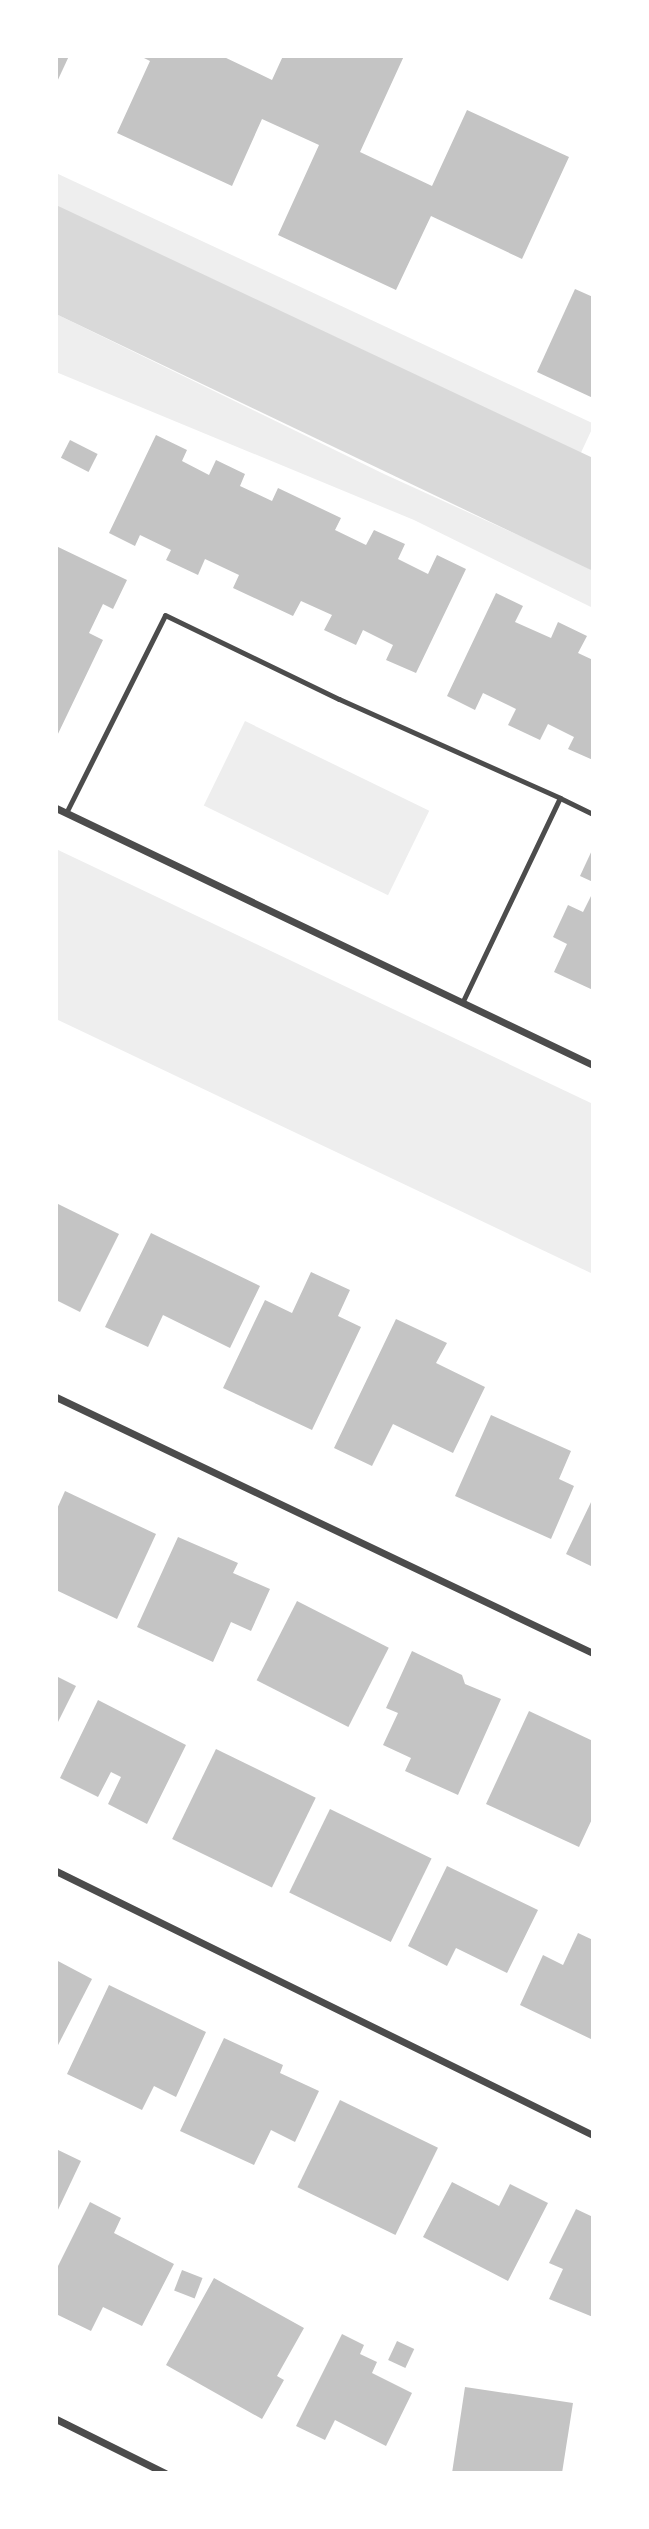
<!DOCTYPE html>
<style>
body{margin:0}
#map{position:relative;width:649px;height:2529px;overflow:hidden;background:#fff;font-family:"Fira Sans Condensed",sans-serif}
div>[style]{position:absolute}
.green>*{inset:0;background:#eee;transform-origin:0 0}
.water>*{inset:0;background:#d9d9d9}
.building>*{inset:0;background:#c4c4c4;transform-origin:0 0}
.service>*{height:5px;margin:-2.5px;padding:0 2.5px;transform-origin:2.5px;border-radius:2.5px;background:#4c4c4c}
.minor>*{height:7px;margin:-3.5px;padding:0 3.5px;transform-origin:3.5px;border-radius:3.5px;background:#4c4c4c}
span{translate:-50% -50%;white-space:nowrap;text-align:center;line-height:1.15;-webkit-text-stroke:7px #fff;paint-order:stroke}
.frame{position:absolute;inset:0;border:58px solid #fff;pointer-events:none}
</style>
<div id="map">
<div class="green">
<div style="left:56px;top:173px;width:594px;height:32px;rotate:25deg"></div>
<div style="clip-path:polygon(56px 314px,384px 474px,575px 561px,593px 571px,593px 608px,414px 520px,56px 372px)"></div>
<div style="left:245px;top:721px;width:205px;height:94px;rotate:26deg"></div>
<div style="clip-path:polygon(56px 849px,593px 1104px,593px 1274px,56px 1019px)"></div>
</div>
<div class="water">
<div style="clip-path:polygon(56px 205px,593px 458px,593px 571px,56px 314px)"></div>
</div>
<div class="building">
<div style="clip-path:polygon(56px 56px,69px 56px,56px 84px)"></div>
<div style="clip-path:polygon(140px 56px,222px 56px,272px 80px,283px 56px,404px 56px,360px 152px,432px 186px,467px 110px,569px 157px,522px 259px,431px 216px,396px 290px,278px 235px,319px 145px,262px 119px,232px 186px,117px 133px,150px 61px)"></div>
<div style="clip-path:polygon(575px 289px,593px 297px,593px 398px,537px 372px)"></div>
<div style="clip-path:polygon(156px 435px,187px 450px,182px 461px,209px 475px,216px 460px,245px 474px,240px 486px,272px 501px,278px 488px,341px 518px,335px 530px,366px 545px,374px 530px,405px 544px,398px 559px,428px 574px,437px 555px,466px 569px,416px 673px,386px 660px,393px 645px,363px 630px,356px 645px,324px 630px,332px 615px,301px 601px,293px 616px,233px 588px,239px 575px,205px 559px,198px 575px,166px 560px,171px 550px,140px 535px,135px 546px,109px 533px)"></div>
<div style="left:70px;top:440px;width:31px;height:20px;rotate:27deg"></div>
<div style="clip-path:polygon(56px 546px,127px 580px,113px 609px,103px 604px,89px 633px,103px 640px,56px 738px)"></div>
<div style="clip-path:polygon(496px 593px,523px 606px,515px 622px,551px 638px,558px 622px,587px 636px,578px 653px,593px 660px,593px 760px,568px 749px,574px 737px,548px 724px,540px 740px,508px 725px,516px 709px,483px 693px,475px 710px,447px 696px)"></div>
<div style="clip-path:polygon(593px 848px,593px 882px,580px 876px)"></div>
<div style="clip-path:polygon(593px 892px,593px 990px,554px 972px,567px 944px,553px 937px,568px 905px,583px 912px)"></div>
<div style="clip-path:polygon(56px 1203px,119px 1234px,80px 1312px,56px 1300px)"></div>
<div style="clip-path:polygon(151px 1233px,260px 1286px,230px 1348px,163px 1315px,148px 1347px,105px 1327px)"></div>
<div style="clip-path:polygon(311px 1272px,350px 1290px,338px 1316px,361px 1327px,312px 1430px,223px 1388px,265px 1300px,292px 1313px)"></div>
<div style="clip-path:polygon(396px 1319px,447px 1343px,436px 1363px,485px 1387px,453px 1453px,393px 1424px,372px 1466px,334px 1448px)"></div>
<div style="clip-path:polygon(491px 1415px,571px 1451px,559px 1479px,574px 1486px,551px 1539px,455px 1496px)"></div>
<div style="clip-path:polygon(65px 1491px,156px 1534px,117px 1619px,56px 1590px,56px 1511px)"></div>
<div style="clip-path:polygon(593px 1498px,593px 1567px,566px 1554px)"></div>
<div style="clip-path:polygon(178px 1537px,238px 1563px,233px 1573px,270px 1589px,251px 1631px,231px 1622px,213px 1662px,137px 1627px)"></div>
<div style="left:297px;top:1601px;width:103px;height:89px;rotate:27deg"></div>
<div style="clip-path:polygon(412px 1651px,462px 1675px,465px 1684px,501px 1699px,458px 1795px,405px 1771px,411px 1758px,383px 1745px,398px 1713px,386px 1708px)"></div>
<div style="clip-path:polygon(56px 1676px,76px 1686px,56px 1726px)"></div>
<div style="clip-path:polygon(98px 1700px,186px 1745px,147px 1824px,108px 1804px,121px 1777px,111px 1772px,98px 1797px,60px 1778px)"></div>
<div style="clip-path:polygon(529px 1711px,593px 1741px,593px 1817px,579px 1847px,486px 1804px)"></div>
<div style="left:216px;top:1749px;width:111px;height:100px;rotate:26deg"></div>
<div style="left:330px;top:1809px;width:113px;height:93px;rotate:26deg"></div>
<div style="clip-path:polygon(447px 1866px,538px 1910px,507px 1973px,456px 1948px,447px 1966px,408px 1946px)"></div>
<div style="clip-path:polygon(578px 1933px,593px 1940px,593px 2040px,520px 2005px,543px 1955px,563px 1965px)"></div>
<div style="clip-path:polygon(56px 1960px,92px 1979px,56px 2049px)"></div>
<div style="clip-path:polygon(109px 1985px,206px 2032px,176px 2097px,154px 2086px,142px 2110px,67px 2074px)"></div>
<div style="clip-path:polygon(224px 2038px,283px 2065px,280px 2073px,319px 2091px,295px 2142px,271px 2130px,254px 2165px,180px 2131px)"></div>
<div style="left:340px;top:2100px;width:109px;height:97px;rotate:26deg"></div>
<div style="clip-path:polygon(56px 2149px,81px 2161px,56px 2214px)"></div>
<div style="clip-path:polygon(452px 2182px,499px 2206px,510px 2184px,548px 2203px,508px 2281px,423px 2237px)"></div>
<div style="clip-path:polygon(90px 2202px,121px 2218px,114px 2233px,174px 2264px,142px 2326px,103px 2307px,91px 2331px,56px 2314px,56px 2270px)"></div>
<div style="clip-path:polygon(576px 2209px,593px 2217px,593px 2317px,549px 2299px,563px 2269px,549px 2263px)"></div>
<div style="left:182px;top:2270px;width:22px;height:22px;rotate:21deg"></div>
<div style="clip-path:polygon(214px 2278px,304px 2328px,277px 2376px,284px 2380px,262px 2419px,166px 2365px)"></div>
<div style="clip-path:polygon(342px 2334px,364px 2345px,360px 2354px,377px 2362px,372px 2373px,412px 2393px,386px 2446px,335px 2420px,325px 2440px,296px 2426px)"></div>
<div style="left:397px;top:2341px;width:19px;height:21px;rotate:25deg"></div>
<div style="clip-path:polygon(465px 2387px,573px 2403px,562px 2473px,452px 2473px)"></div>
</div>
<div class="service">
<div style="left:66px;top:813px;width:221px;rotate:-63.4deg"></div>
<div style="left:165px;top:615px;width:193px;rotate:25.8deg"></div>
<div style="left:339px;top:699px;width:242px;rotate:24.1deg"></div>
<div style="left:463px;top:1001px;width:225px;rotate:-64.5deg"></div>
<div style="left:560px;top:798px;width:37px;rotate:26deg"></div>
</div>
<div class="minor">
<div style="left:56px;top:808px;width:595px;rotate:25.58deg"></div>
<div style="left:56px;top:1397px;width:595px;rotate:25.49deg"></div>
<div style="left:56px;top:1871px;width:598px;rotate:26.18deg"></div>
<div style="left:56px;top:2419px;width:122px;rotate:26.4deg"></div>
</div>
<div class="frame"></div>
</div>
